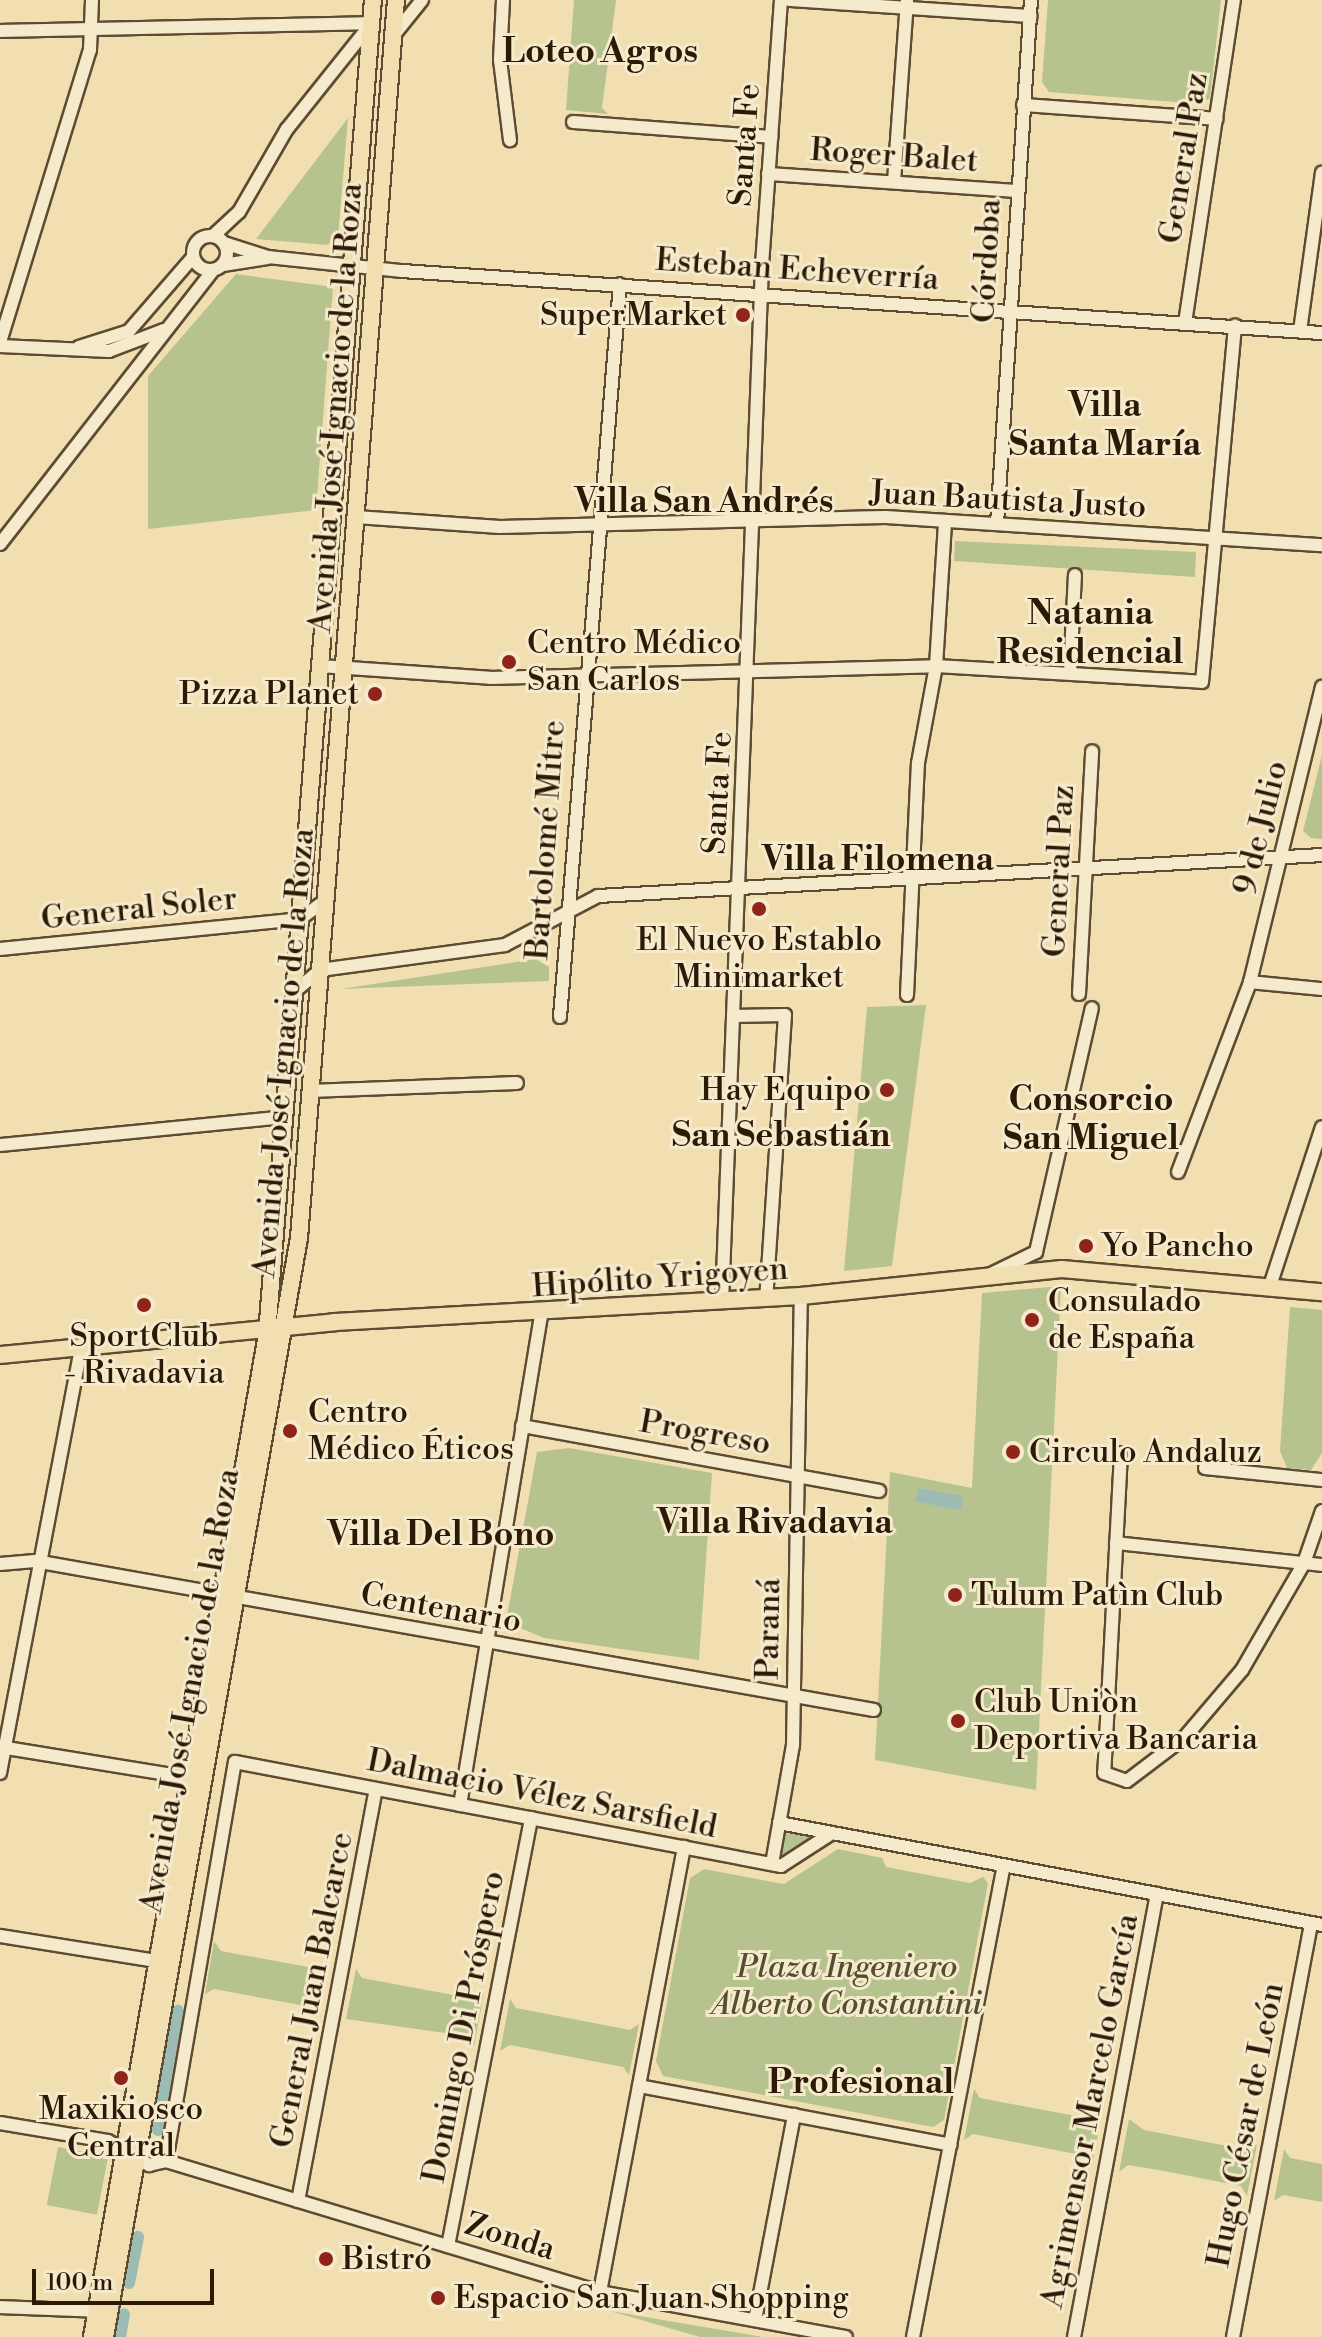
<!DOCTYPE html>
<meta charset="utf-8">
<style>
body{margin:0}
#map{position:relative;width:1322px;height:2337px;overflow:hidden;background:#f1dfb2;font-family:"Libre Bodoni",serif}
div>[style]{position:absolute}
.green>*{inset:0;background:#b6c38f;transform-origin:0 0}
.water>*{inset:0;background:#9cbcb3;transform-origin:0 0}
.canal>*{height:12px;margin:-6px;padding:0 6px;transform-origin:6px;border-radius:6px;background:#9cbcb3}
.roads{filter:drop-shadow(2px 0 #5d4b32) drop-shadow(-2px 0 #5d4b32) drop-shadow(0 2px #5d4b32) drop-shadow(0 -2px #5d4b32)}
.minor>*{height:12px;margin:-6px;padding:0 6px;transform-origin:6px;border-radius:6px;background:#f6eacd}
.minor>.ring{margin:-6px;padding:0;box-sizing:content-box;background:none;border:12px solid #f6eacd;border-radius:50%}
.major>*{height:16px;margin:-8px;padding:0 8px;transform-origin:8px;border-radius:8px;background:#f1dfb2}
.dots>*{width:22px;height:22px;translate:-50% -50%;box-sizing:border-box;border:4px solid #f6eacd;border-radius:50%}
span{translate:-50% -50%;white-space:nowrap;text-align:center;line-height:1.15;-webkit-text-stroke:6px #f6eacd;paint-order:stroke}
.street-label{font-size:32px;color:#2c1a07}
.poi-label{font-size:32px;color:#2c1a07}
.right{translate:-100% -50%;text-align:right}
.left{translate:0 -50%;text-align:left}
.park-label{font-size:32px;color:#554d30;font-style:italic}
.neighbourhood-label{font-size:34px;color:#2c1a07;font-weight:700}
.scale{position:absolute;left:32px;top:2269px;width:182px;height:36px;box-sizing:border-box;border:4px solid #2c1a07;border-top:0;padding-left:10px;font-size:24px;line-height:28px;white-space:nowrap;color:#2c1a07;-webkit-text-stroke:6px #f6eacd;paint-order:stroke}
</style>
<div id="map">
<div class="green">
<div style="clip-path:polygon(574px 0,616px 0,602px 108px,608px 114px,566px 110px)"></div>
<div style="clip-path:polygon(1048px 0,1221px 0,1210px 98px,1200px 104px,1049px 92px,1042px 82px)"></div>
<div style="clip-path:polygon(348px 118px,338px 237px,327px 245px,256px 239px)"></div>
<div style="clip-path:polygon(236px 274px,333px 287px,316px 510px,148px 529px,148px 376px)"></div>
<div style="clip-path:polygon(955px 541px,1196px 552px,1195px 577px,954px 561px)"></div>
<div style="clip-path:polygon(1322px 755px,1322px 839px,1311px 838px,1303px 831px)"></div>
<div style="clip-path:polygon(536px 959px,549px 967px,549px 981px,341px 989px)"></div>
<div style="clip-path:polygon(926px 1005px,892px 1266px,844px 1271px,867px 1007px)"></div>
<div style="clip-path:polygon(1061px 1286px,1036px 1790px,875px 1760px,890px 1472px,972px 1488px,982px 1293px)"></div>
<div style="clip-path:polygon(1290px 1307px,1322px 1310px,1322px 1453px,1311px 1470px,1287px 1468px,1280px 1451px)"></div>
<div style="clip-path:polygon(569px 1448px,712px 1473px,699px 1660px,544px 1638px,506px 1622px,537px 1452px)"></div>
<div style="clip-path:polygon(785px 1833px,813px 1837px,814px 1838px,781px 1856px)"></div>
<div style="clip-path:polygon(838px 1849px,882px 1858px,886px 1867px,970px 1883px,983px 1877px,988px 1883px,944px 2120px,933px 2127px,663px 2076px,656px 2061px,690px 1878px,704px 1869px,784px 1884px)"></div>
<div style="clip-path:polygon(214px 1941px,221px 1951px,319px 1969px,329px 1964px,318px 2017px,311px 2007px,214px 1989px,205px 1994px)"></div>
<div style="clip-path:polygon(356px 1969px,362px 1978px,475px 1999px,484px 1993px,474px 2046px,466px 2036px,346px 2019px)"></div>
<div style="clip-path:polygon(510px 1999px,516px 2008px,630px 2030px,639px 2024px,629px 2075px,623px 2067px,510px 2045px,500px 2051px)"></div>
<div style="clip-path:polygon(974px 2089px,980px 2098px,1092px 2119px,1102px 2114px,1092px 2165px,1086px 2156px,973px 2134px,964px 2140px)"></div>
<div style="clip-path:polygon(1129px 2119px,1144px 2130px,1248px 2150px,1257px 2144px,1247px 2196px,1241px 2186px,1164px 2171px,1128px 2165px,1119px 2172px)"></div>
<div style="left:58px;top:2147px;width:51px;height:59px;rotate:11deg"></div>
<div style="clip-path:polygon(1284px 2149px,1290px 2158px,1322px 2164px,1322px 2202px,1283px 2195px,1274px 2201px)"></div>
<div style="clip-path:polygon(610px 2311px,763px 2337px,700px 2337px)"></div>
</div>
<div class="water">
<div style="left:918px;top:1488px;width:46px;height:14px;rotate:10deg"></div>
</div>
<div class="canal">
<div style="left:158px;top:2130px;width:121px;rotate:-80.5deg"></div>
<div style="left:129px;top:2283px;width:47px;rotate:-78.9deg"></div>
<div style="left:120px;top:2337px;width:23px;rotate:-80deg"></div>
</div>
<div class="roads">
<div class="minor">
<div style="left:503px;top:0;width:60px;rotate:92.9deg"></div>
<div style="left:500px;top:60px;width:81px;rotate:82.9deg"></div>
<div style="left:789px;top:0;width:242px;rotate:3.8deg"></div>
<div style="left:0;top:31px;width:372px;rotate:-1.2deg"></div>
<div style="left:393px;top:36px;width:46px;rotate:-51.1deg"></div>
<div style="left:1023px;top:105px;width:194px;rotate:4.1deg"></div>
<div style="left:573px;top:122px;width:199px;rotate:4.3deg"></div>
<div style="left:768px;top:174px;width:250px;rotate:3.9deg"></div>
<div style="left:894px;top:182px;width:182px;rotate:-85.9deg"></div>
<div class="ring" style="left:193px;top:236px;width:22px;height:22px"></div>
<div style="left:213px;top:236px;width:35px;rotate:-43deg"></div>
<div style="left:239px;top:212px;width:96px;rotate:-60deg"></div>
<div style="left:287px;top:129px;width:133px;rotate:-51.4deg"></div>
<div style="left:224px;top:243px;width:46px;rotate:17.7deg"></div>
<div style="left:268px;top:257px;width:135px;rotate:6deg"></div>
<div style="left:402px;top:271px;width:922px;rotate:3.86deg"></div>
<div style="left:223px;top:265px;width:45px;rotate:-9deg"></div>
<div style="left:1185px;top:323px;width:327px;rotate:-81.4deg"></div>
<div style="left:1300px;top:331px;width:160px;rotate:-82.1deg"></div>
<div style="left:0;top:342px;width:306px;rotate:-72.9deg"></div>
<div style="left:90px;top:50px;width:50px;rotate:-87.7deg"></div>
<div style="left:0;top:346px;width:109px;rotate:2.6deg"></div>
<div style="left:109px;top:351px;width:59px;rotate:-20.9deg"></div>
<div style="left:79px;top:347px;width:52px;rotate:-17.7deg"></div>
<div style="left:129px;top:331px;width:98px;rotate:-49.1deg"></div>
<div style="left:356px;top:517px;width:144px;rotate:4deg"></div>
<div style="left:500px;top:527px;width:386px;rotate:-1.5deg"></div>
<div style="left:886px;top:517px;width:437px;rotate:3.7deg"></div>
<div style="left:997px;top:524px;width:525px;rotate:-86.29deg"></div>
<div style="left:0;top:544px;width:347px;rotate:-52.1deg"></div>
<div style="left:320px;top:666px;width:170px;rotate:4deg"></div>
<div style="left:490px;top:678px;width:446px;rotate:-1.5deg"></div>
<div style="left:936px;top:666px;width:266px;rotate:3.4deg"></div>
<div style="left:1202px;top:682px;width:358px;rotate:-84.7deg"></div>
<div style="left:1070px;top:673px;width:98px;rotate:-87.1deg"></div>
<div style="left:0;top:949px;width:301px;rotate:-5.7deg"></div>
<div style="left:300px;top:919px;width:32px;rotate:-36deg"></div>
<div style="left:1250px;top:982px;width:72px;rotate:5.6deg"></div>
<div style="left:294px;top:992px;width:34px;rotate:-40deg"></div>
<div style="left:320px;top:970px;width:187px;rotate:-7.7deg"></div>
<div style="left:505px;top:945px;width:105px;rotate:-27.8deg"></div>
<div style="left:598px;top:896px;width:725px;rotate:-3.24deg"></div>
<div style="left:1079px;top:994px;width:243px;rotate:-86.9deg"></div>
<div style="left:907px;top:995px;width:232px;rotate:-87.3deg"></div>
<div style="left:918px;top:763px;width:99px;rotate:-79.5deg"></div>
<div style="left:936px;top:666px;width:145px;rotate:-86.4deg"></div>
<div style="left:733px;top:1016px;width:52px;rotate:-1.1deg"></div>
<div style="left:785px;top:1015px;width:285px;rotate:93.8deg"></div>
<div style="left:560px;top:1017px;width:735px;rotate:-85.32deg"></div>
<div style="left:310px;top:1091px;width:207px;rotate:-2.2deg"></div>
<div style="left:0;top:1145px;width:285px;rotate:-5.6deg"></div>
<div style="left:1178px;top:1172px;width:203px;rotate:-69.2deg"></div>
<div style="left:1250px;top:982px;width:304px;rotate:-76.3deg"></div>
<div style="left:991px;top:1274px;width:50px;rotate:-26.1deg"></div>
<div style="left:1036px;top:1252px;width:250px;rotate:-77.1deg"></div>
<div style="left:1270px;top:1286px;width:167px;rotate:-71.9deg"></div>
<div style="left:722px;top:1302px;width:1038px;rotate:-87.79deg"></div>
<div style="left:762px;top:265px;width:266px;rotate:-85.9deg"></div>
<div style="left:522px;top:1426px;width:363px;rotate:10.3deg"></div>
<div style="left:1121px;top:1453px;width:320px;rotate:93deg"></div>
<div style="left:1104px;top:1773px;width:24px;rotate:19deg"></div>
<div style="left:1127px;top:1781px;width:73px;rotate:-37.2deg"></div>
<div style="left:1185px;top:1737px;width:88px;rotate:-49.6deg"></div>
<div style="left:1242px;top:1670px;width:124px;rotate:-59.9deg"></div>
<div style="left:1304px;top:1563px;width:55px;rotate:-70.9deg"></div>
<div style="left:1205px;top:1468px;width:118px;rotate:5.9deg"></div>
<div style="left:1116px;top:1543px;width:207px;rotate:6.1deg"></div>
<div style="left:0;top:1564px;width:35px;rotate:-5deg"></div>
<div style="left:35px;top:1561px;width:852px;rotate:10.07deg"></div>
<div style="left:0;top:1747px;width:201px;rotate:9.2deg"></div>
<div style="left:0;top:1773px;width:434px;rotate:-79.2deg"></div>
<div style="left:460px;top:1805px;width:498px;rotate:-80.6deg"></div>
<div style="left:779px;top:1823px;width:552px;rotate:10.64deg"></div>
<div style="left:772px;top:1864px;width:121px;rotate:-80deg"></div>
<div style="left:793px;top:1745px;width:449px;rotate:-89deg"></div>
<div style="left:0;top:1936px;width:165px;rotate:9.1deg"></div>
<div style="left:639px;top:2086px;width:317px;rotate:10.7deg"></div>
<div style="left:0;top:2123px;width:109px;rotate:9.5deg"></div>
<div style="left:108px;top:2141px;width:48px;rotate:30.3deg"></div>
<div style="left:149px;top:2165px;width:17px;rotate:-13deg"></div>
<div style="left:166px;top:2161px;width:453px;rotate:16.8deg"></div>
<div style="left:600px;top:2292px;width:250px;rotate:10.4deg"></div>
<div style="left:138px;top:2152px;width:20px;rotate:-9deg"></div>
<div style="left:158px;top:2149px;width:14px;rotate:56deg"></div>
<div style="left:166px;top:2161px;width:405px;rotate:-80.2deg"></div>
<div style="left:235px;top:1762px;width:556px;rotate:10.78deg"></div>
<div style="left:781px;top:1866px;width:61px;rotate:-32.9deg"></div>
<div style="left:298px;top:2201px;width:419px;rotate:-79.3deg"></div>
<div style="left:448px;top:2246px;width:436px;rotate:-79deg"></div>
<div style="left:600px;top:2292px;width:453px;rotate:-79.3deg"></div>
<div style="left:0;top:2307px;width:103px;rotate:2.2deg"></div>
<div style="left:755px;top:2320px;width:209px;rotate:-79.2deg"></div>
<div style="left:913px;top:2337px;width:480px;rotate:-79.1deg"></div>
<div style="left:1074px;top:2337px;width:451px;rotate:-79.4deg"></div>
<div style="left:1233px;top:2337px;width:421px;rotate:-79.3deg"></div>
</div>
<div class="major">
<div style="left:0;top:1355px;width:336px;rotate:-5.6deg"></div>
<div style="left:334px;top:1322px;width:468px;rotate:-3.2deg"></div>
<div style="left:801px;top:1296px;width:262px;rotate:-5.9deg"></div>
<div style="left:1062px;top:1269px;width:261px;rotate:5.1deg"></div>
<div style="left:92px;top:2337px;width:1018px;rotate:-80.1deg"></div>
<div style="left:267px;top:1334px;width:1338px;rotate:-85.46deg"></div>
<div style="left:105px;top:2337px;width:1116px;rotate:-79.99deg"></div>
<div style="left:299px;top:1238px;width:1242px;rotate:-85.52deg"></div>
</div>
</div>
<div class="dots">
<div style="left:743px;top:315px;background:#8f2418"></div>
<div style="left:509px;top:662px;background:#8f2418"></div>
<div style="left:375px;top:694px;background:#8f2418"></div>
<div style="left:759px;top:909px;background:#8f2418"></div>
<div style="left:887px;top:1090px;background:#8f2418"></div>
<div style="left:1086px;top:1246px;background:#8f2418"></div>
<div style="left:144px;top:1305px;background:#8f2418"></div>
<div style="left:1032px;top:1320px;background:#8f2418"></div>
<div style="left:290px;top:1431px;background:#8f2418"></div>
<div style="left:1013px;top:1452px;background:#8f2418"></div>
<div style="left:955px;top:1595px;background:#8f2418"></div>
<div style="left:958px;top:1721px;background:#8f2418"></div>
<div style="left:121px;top:2078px;background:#8f2418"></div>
<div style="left:326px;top:2259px;background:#8f2418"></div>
<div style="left:438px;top:2298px;background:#8f2418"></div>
</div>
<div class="street-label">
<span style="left:745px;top:145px;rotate:-86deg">Santa Fe</span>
<span style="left:894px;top:156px;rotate:4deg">Roger Balet</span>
<span style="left:1184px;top:158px;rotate:-81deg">General Paz</span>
<span style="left:987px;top:261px;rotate:-87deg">Córdoba</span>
<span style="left:797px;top:270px;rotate:4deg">Esteban Echeverría</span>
<span style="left:336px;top:408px;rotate:-86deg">Avenida José Ignacio de la Roza</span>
<span style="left:1008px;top:500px;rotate:3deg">Juan Bautista Justo</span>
<span style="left:718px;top:793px;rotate:-87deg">Santa Fe</span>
<span style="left:1261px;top:828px;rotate:-76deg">9 de Julio</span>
<span style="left:546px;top:840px;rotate:-86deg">Bartolomé Mitre</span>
<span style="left:1059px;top:871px;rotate:-87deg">General Paz</span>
<span style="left:139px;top:909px;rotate:-6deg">General Soler</span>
<span style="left:284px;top:1053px;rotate:-85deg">Avenida José Ignacio de la Roza</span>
<span style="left:660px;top:1278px;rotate:-4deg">Hipólito Yrigoyen</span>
<span style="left:705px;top:1433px;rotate:10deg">Progreso</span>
<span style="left:441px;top:1608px;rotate:10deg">Centenario</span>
<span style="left:769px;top:1629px;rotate:-89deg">Paraná</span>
<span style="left:190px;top:1691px;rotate:-80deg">Avenida José Ignacio de la Roza</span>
<span style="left:542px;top:1794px;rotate:11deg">Dalmacio Vélez Sarsfield</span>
<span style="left:312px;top:1990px;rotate:-79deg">General Juan Balcarce</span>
<span style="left:464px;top:2027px;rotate:-79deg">Domingo Di Próspero</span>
<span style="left:1090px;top:2111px;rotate:-79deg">Agrimensor Marcelo García</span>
<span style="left:1246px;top:2125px;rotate:-79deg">Hugo César de León</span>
<span style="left:510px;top:2237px;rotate:17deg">Zonda</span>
</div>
<div class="poi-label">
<span class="right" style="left:727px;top:315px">SuperMarket</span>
<span class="left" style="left:527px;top:662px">Centro Médico<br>San Carlos</span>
<span class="right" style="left:359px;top:694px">Pizza Planet</span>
<span style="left:759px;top:959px">El Nuevo Establo<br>Minimarket</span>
<span class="right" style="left:871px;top:1090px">Hay Equipo</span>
<span class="left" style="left:1102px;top:1246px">Yo Pancho</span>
<span class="left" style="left:1048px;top:1320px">Consulado<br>de España</span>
<span style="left:144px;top:1355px">SportClub<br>- Rivadavia</span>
<span class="left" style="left:308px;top:1431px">Centro<br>Médico Éticos</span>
<span class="left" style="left:1029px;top:1452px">Circulo Andaluz</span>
<span class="left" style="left:971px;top:1595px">Tulum Patìn Club</span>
<span class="left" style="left:974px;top:1721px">Club Uniòn<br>Deportiva Bancaria</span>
<span style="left:121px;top:2128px">Maxikiosco<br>Central</span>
<span class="left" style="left:342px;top:2259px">Bistró</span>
<span class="left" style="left:454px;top:2298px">Espacio San Juan Shopping</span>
</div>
<div class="park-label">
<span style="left:847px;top:1986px">Plaza Ingeniero<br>Alberto Constantini</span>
</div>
<div class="neighbourhood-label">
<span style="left:600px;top:53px">Loteo Agros</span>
<span style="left:1105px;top:426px">Villa<br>Santa María</span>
<span style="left:704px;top:503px">Villa San Andrés</span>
<span style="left:1090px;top:634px">Natania<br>Residencial</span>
<span style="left:878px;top:861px">Villa Filomena</span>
<span style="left:1091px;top:1120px">Consorcio<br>San Miguel</span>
<span style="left:781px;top:1137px">San Sebastián</span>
<span style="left:775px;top:1524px">Villa Rivadavia</span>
<span style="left:441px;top:1536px">Villa Del Bono</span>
<span style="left:861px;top:2084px">Profesional</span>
</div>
<div class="scale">100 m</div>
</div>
